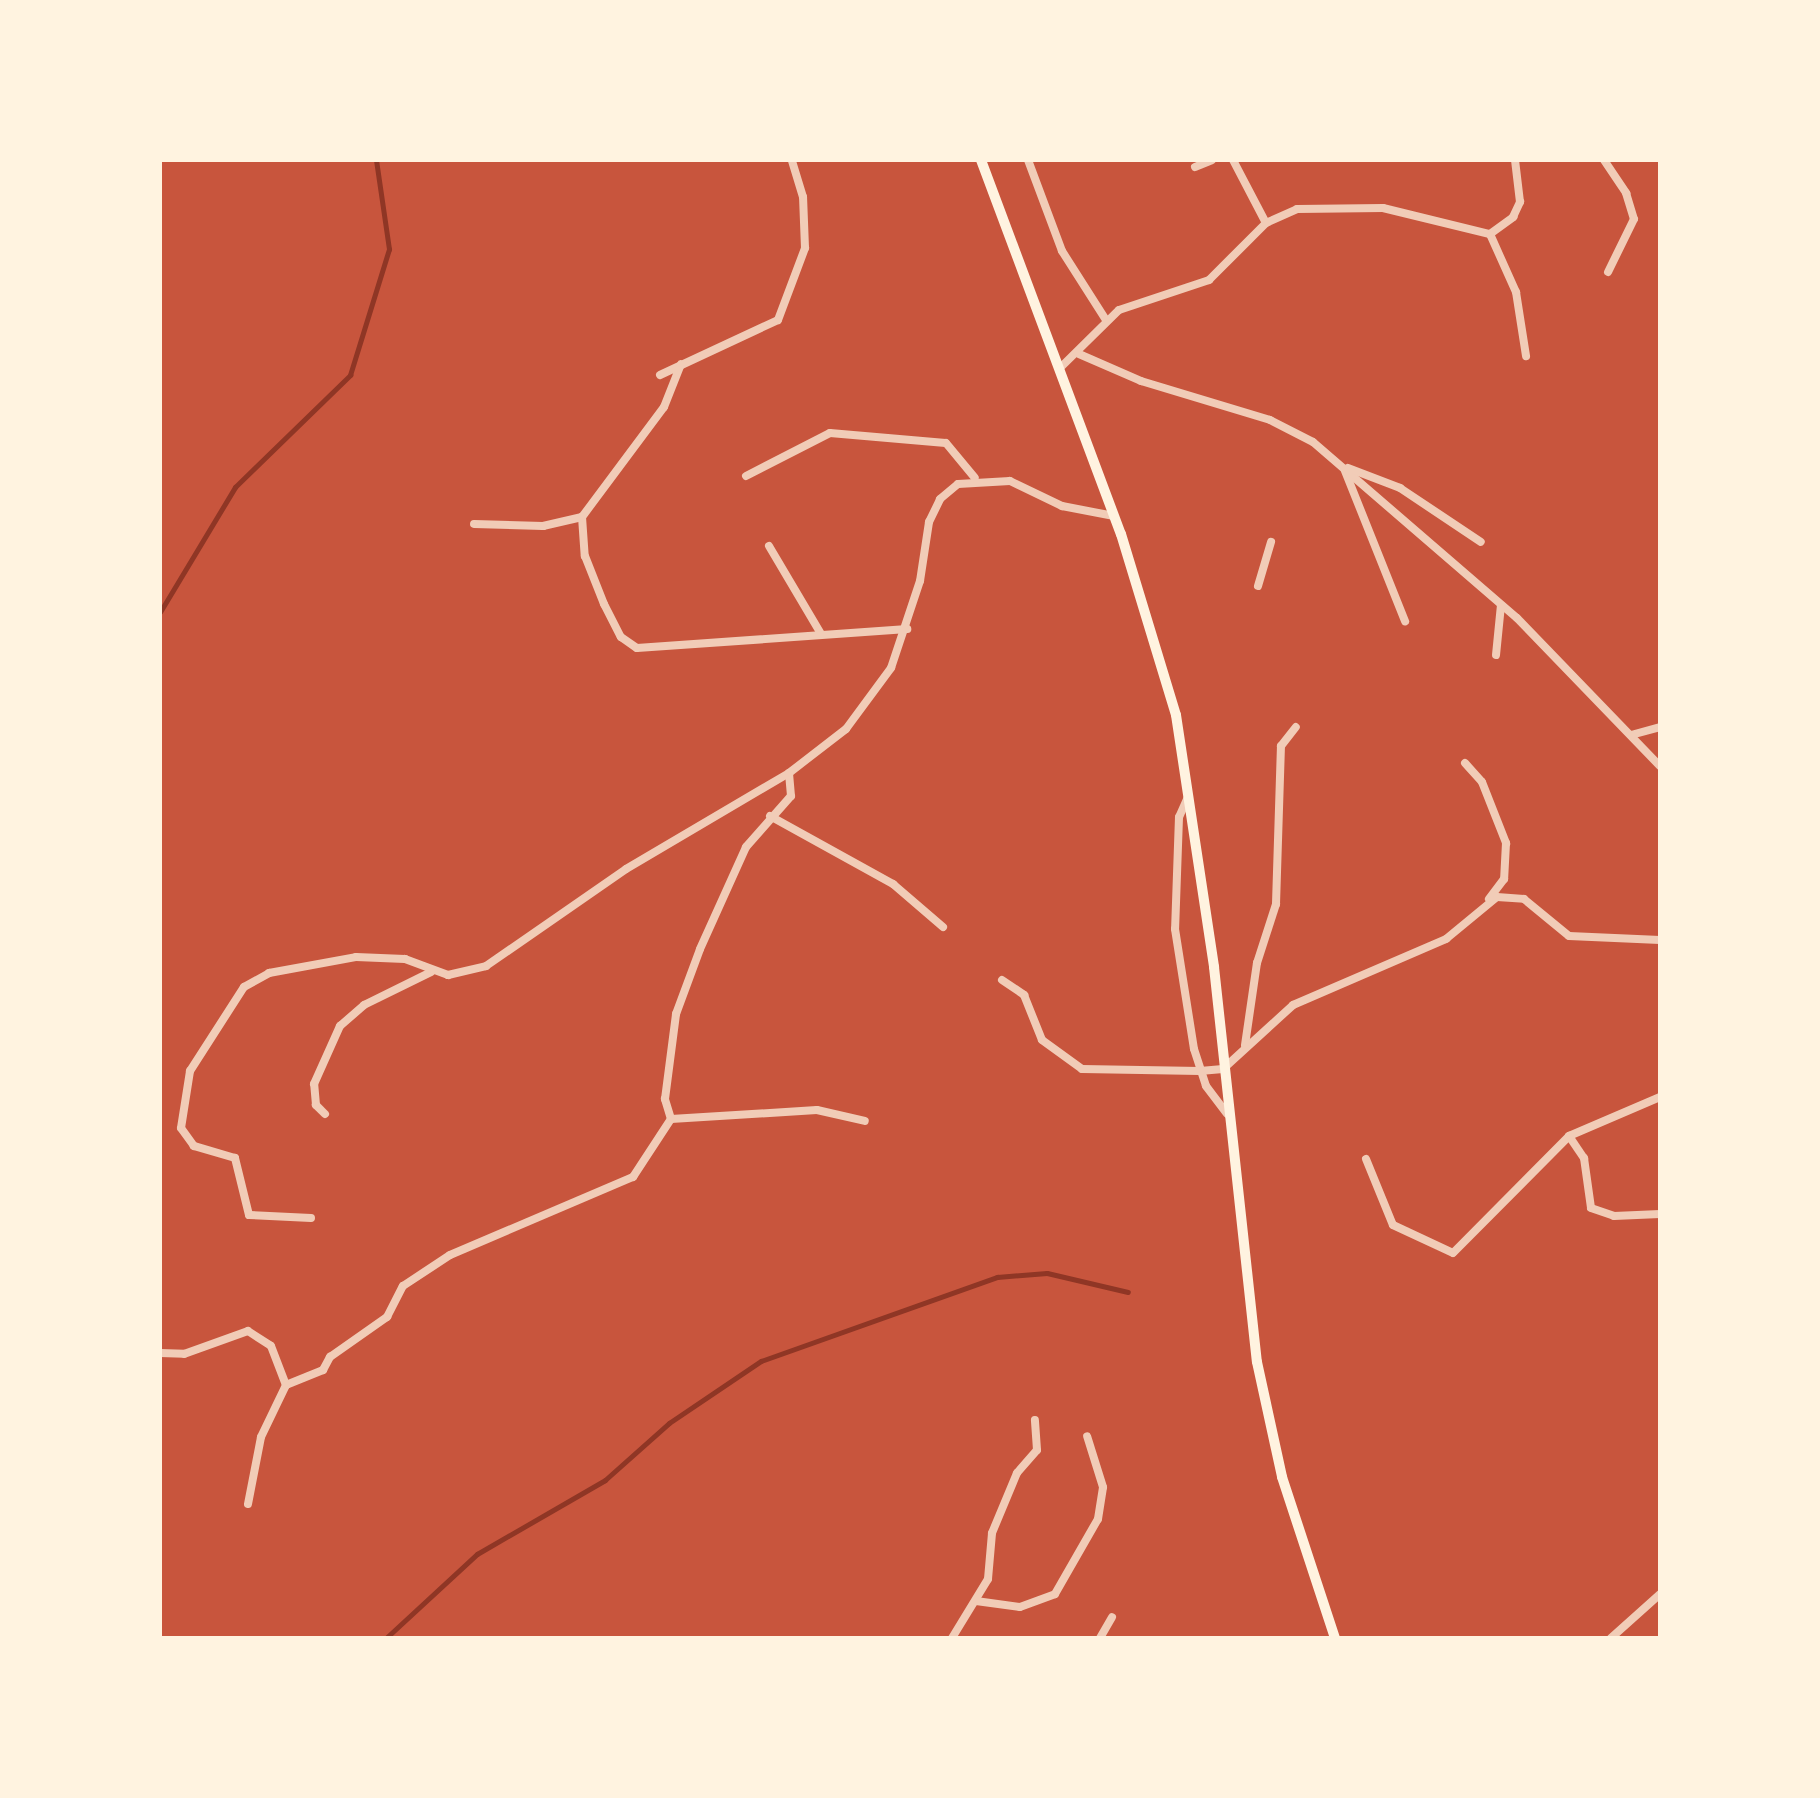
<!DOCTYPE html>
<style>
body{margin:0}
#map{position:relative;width:1820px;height:1798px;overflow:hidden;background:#c8553d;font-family:"Varela Round",sans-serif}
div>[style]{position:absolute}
.stream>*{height:5px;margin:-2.5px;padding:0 2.5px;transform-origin:2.5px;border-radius:2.5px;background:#8f3625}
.minor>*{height:8px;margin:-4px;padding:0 4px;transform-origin:4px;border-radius:4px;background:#f1ccb7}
.secondary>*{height:10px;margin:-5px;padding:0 5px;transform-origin:5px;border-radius:5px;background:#fff3e0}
span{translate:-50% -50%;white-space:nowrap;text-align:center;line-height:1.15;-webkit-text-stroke:8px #fff3e0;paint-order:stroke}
.frame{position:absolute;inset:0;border:162px solid #fff3e0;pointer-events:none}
</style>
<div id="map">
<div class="stream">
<div style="left:160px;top:612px;width:146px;rotate:-59deg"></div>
<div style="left:235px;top:487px;width:161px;rotate:-44.2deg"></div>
<div style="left:350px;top:375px;width:132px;rotate:-72.8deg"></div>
<div style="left:389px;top:249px;width:90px;rotate:-98.3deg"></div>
<div style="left:386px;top:1638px;width:124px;rotate:-42.7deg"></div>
<div style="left:477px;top:1554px;width:148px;rotate:-30deg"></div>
<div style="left:605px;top:1480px;width:86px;rotate:-41.7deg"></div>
<div style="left:669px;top:1423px;width:111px;rotate:-34deg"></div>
<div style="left:761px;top:1361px;width:251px;rotate:-19.6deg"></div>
<div style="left:997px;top:1277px;width:50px;rotate:-4.6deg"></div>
<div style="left:1047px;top:1273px;width:83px;rotate:13.2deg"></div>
</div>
<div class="minor">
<div style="left:1028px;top:160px;width:97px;rotate:69.5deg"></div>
<div style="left:1062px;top:251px;width:82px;rotate:57.5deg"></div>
<div style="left:1233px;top:160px;width:71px;rotate:62.4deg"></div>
<div style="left:1604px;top:160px;width:40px;rotate:56deg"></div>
<div style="left:1626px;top:193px;width:27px;rotate:73deg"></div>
<div style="left:1634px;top:219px;width:59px;rotate:116.1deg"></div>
<div style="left:1195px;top:167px;width:18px;rotate:-22deg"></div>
<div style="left:1490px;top:234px;width:64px;rotate:65.9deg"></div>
<div style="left:1516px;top:292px;width:65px;rotate:81.1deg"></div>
<div style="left:1079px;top:354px;width:68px;rotate:23.5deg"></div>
<div style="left:1141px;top:381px;width:135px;rotate:16.8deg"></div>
<div style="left:1270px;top:420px;width:48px;rotate:27.1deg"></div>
<div style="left:1313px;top:442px;width:269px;rotate:40.8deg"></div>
<div style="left:1517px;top:618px;width:206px;rotate:46deg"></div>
<div style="left:1061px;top:367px;width:81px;rotate:-44.5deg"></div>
<div style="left:1119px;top:310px;width:95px;rotate:-18.4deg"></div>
<div style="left:1209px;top:280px;width:81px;rotate:-45deg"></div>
<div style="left:1266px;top:223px;width:34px;rotate:-24deg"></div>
<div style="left:1297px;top:209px;width:86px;rotate:-0.7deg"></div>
<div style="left:1383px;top:208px;width:110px;rotate:13.7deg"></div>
<div style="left:1490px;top:234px;width:29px;rotate:-36deg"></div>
<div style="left:1513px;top:217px;width:17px;rotate:-65deg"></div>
<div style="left:1520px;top:202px;width:42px;rotate:-96.8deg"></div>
<div style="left:660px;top:375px;width:130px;rotate:-25deg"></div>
<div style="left:778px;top:320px;width:77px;rotate:-69.4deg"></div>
<div style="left:805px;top:248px;width:51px;rotate:-92.2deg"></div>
<div style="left:803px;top:197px;width:39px;rotate:-107deg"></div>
<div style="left:1348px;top:468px;width:56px;rotate:21deg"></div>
<div style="left:1400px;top:488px;width:97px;rotate:33.7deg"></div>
<div style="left:1345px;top:471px;width:162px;rotate:68.2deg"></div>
<div style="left:746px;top:476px;width:94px;rotate:-27.1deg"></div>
<div style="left:830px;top:433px;width:116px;rotate:4.9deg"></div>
<div style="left:946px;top:443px;width:45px;rotate:50.4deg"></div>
<div style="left:582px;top:517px;width:39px;rotate:86deg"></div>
<div style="left:585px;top:556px;width:52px;rotate:68.4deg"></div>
<div style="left:604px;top:604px;width:37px;rotate:63deg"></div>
<div style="left:621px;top:637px;width:19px;rotate:35deg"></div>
<div style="left:637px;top:648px;width:271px;rotate:-4deg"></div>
<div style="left:474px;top:524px;width:69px;rotate:1.7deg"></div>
<div style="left:543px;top:526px;width:40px;rotate:-13deg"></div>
<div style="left:582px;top:517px;width:137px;rotate:-53.3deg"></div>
<div style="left:664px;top:407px;width:46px;rotate:-68.4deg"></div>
<div style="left:769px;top:546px;width:102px;rotate:59.4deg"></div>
<div style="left:1258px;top:586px;width:46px;rotate:-73.5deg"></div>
<div style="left:1496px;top:655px;width:50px;rotate:-84.3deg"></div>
<div style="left:1631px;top:735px;width:30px;rotate:-15deg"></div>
<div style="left:1465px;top:763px;width:25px;rotate:48deg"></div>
<div style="left:1482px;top:782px;width:66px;rotate:68.5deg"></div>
<div style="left:1506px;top:843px;width:36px;rotate:93deg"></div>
<div style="left:1504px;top:879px;width:25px;rotate:127deg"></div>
<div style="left:1188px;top:797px;width:22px;rotate:114deg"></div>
<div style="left:1179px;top:817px;width:112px;rotate:92deg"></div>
<div style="left:1175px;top:929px;width:121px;rotate:81deg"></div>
<div style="left:1194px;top:1049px;width:39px;rotate:72deg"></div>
<div style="left:1206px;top:1086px;width:35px;rotate:53deg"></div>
<div style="left:770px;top:816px;width:141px;rotate:28.9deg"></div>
<div style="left:893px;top:884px;width:66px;rotate:40.7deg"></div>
<div style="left:1002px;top:980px;width:27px;rotate:34deg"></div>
<div style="left:1024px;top:995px;width:48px;rotate:68.2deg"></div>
<div style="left:1042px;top:1040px;width:49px;rotate:35.9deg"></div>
<div style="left:1082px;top:1069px;width:118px;rotate:1deg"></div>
<div style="left:1200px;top:1071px;width:23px;rotate:-5deg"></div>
<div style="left:1223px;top:1069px;width:95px;rotate:-42.4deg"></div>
<div style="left:1293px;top:1005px;width:167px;rotate:-23.3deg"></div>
<div style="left:1446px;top:939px;width:66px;rotate:-39.5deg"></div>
<div style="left:1497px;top:897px;width:27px;rotate:4deg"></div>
<div style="left:1524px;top:899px;width:58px;rotate:39.4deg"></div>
<div style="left:1569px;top:936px;width:91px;rotate:2.5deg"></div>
<div style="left:1245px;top:1045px;width:83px;rotate:-81.7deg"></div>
<div style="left:1257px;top:963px;width:62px;rotate:-72.1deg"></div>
<div style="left:1276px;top:904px;width:158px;rotate:-88.2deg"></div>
<div style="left:1281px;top:746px;width:24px;rotate:-52deg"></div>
<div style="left:325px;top:1114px;width:13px;rotate:-135deg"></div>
<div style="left:316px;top:1105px;width:21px;rotate:-95deg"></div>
<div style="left:314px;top:1084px;width:64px;rotate:-65.9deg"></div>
<div style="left:340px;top:1026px;width:32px;rotate:-41deg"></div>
<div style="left:364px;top:1005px;width:75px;rotate:-26.2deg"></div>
<div style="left:671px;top:1119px;width:146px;rotate:-3.5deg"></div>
<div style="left:817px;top:1110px;width:49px;rotate:12.9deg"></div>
<div style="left:1569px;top:1136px;width:27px;rotate:56deg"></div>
<div style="left:1584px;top:1158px;width:50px;rotate:82deg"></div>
<div style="left:1591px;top:1208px;width:24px;rotate:19deg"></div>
<div style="left:1614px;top:1216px;width:46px;rotate:-2.5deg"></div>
<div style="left:1366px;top:1159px;width:71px;rotate:67.8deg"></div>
<div style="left:1393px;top:1225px;width:66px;rotate:25deg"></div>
<div style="left:1453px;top:1253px;width:165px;rotate:-45.2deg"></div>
<div style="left:1569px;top:1136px;width:99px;rotate:-23.2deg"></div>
<div style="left:311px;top:1218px;width:62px;rotate:-177.2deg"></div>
<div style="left:249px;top:1215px;width:59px;rotate:-103.8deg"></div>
<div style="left:235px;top:1158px;width:43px;rotate:-163.7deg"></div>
<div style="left:194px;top:1146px;width:22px;rotate:-126deg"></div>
<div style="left:181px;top:1128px;width:58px;rotate:-81deg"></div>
<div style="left:190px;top:1071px;width:100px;rotate:-57.3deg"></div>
<div style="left:244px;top:987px;width:29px;rotate:-29deg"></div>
<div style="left:269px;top:973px;width:88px;rotate:-10.4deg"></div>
<div style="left:356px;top:957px;width:49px;rotate:2.3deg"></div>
<div style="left:405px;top:959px;width:46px;rotate:20.4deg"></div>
<div style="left:448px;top:975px;width:39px;rotate:-13deg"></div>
<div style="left:486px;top:966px;width:170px;rotate:-34.7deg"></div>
<div style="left:626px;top:869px;width:189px;rotate:-30.5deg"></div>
<div style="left:789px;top:773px;width:72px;rotate:-37.7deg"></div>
<div style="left:846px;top:729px;width:76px;rotate:-53.6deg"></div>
<div style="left:891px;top:668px;width:92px;rotate:-71.6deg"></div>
<div style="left:920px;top:581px;width:60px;rotate:-81.3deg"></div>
<div style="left:929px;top:522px;width:25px;rotate:-64deg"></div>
<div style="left:940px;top:499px;width:23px;rotate:-40deg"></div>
<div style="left:958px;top:484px;width:52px;rotate:-3.3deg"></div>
<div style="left:1010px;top:481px;width:58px;rotate:25.7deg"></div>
<div style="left:1062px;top:506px;width:53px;rotate:10.9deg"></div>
<div style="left:160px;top:1353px;width:24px;rotate:2deg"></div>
<div style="left:184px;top:1354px;width:68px;rotate:-19.8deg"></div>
<div style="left:248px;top:1331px;width:27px;rotate:33deg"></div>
<div style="left:271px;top:1346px;width:42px;rotate:69deg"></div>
<div style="left:248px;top:1504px;width:68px;rotate:-79deg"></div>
<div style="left:261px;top:1437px;width:58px;rotate:-64.3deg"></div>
<div style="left:286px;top:1385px;width:40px;rotate:-22deg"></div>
<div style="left:323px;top:1370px;width:15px;rotate:-62deg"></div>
<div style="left:330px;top:1357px;width:70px;rotate:-35.1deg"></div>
<div style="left:387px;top:1317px;width:35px;rotate:-63deg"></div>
<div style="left:403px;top:1286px;width:56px;rotate:-33.4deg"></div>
<div style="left:450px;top:1255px;width:199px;rotate:-23.1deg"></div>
<div style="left:633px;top:1177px;width:69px;rotate:-56.8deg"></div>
<div style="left:671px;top:1119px;width:21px;rotate:-107deg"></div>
<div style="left:665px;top:1099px;width:86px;rotate:-82.6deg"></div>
<div style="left:676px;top:1014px;width:69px;rotate:-69.7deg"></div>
<div style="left:700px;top:949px;width:112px;rotate:-65.7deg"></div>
<div style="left:746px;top:847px;width:68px;rotate:-48.6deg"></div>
<div style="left:791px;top:796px;width:23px;rotate:-95deg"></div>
<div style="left:976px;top:1601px;width:44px;rotate:7.8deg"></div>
<div style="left:1020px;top:1607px;width:37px;rotate:-20deg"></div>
<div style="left:1055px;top:1594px;width:86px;rotate:-60.2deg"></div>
<div style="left:1098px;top:1519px;width:32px;rotate:-81deg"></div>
<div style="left:1103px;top:1487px;width:53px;rotate:-107.4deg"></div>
<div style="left:952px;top:1638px;width:69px;rotate:-58.6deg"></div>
<div style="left:988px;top:1579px;width:46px;rotate:-85deg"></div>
<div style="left:992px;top:1533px;width:65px;rotate:-67.4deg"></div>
<div style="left:1017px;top:1473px;width:30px;rotate:-49deg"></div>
<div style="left:1037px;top:1450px;width:30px;rotate:-94deg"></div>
<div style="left:1100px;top:1638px;width:24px;rotate:-60deg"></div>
<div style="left:1611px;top:1638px;width:66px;rotate:-41.9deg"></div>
</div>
<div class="secondary">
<div style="left:981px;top:160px;width:399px;rotate:69.5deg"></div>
<div style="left:1121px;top:534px;width:189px;rotate:73.1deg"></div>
<div style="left:1176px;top:715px;width:255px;rotate:81.4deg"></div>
<div style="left:1214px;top:967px;width:397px;rotate:83.8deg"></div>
<div style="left:1257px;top:1362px;width:118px;rotate:77.7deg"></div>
<div style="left:1282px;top:1477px;width:169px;rotate:71.8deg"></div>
</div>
<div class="frame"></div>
</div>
